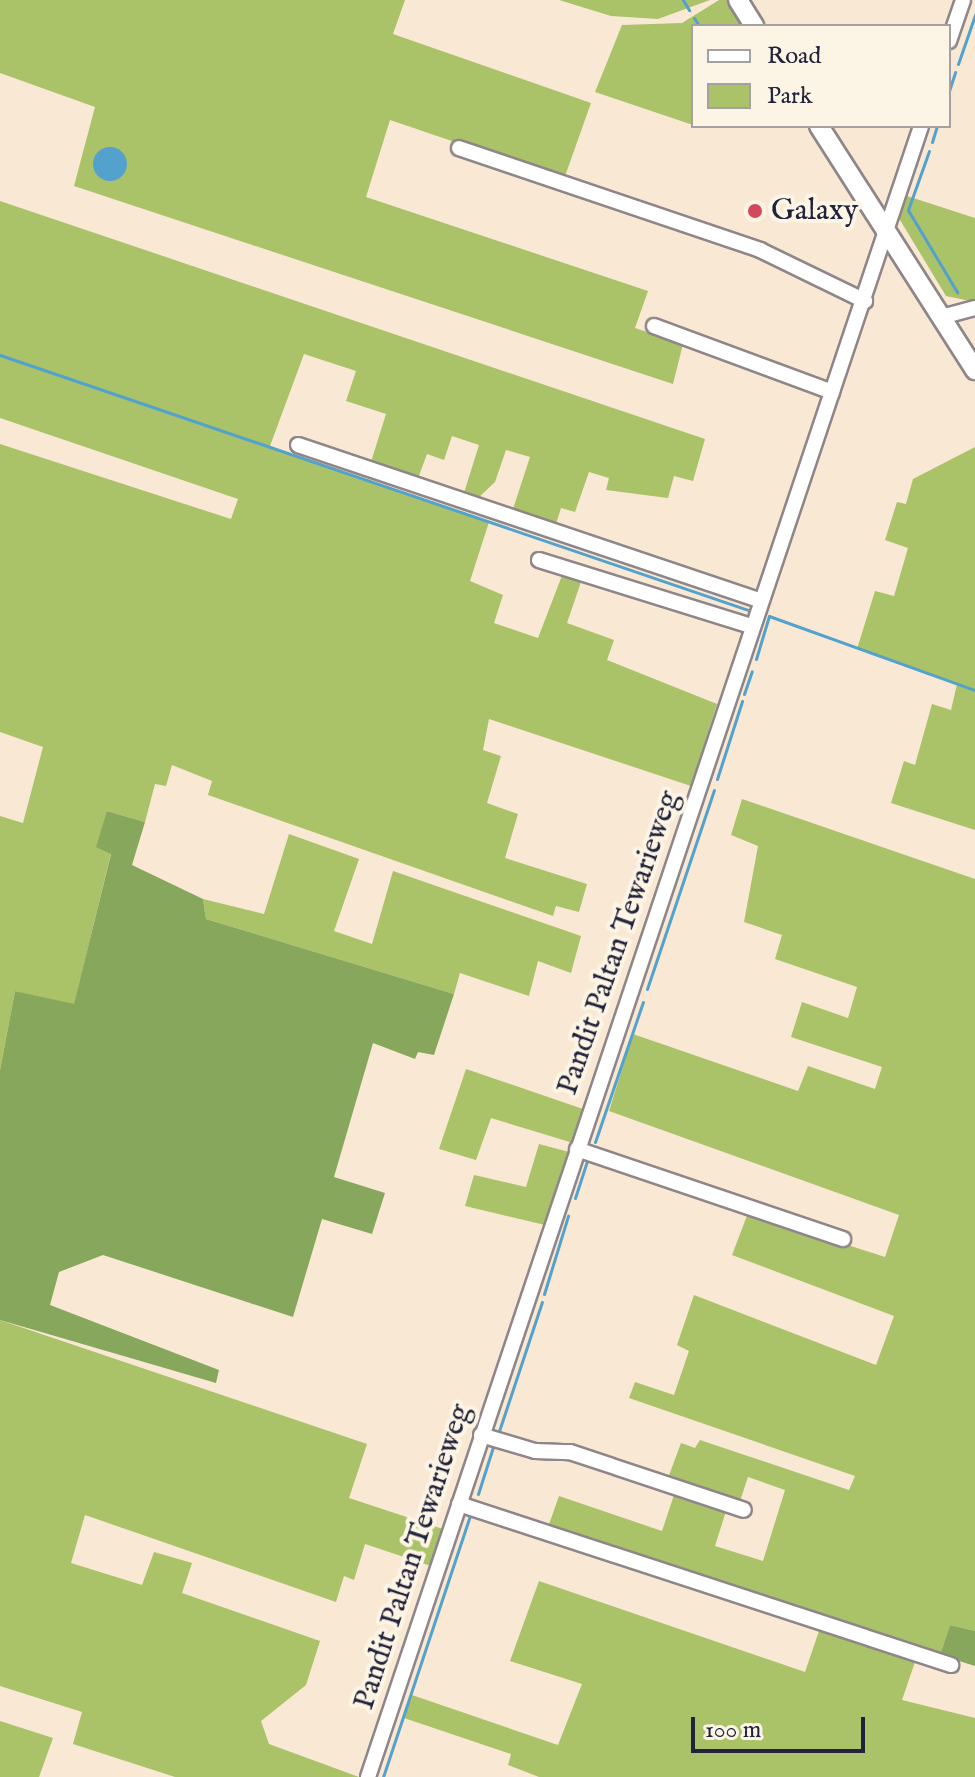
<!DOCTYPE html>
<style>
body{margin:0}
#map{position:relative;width:975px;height:1777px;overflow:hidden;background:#f9e9d4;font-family:"IM FELL English",serif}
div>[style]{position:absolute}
.green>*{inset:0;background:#aac268}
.forest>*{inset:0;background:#87a85c}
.water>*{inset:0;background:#53a2cd}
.round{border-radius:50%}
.stream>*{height:3px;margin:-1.5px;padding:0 1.5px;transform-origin:1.5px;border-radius:1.5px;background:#53a2cd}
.roads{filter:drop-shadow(2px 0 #8e8688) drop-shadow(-2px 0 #8e8688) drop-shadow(0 2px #8e8688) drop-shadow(0 -2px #8e8688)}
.minor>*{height:14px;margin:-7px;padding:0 7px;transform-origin:7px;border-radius:7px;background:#fff}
.major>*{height:18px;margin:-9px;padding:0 9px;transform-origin:9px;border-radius:9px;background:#fff}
.dots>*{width:22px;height:22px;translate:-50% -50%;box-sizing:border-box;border:4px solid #fcf5e5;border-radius:50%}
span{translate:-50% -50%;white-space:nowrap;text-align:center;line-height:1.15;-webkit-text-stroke:8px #fcf5e5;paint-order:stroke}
.poi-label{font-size:30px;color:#22223b}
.left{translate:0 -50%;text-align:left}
.street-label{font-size:30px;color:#22223b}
.legend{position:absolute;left:691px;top:24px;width:260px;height:104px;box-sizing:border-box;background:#fcf5e5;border:2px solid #a5a1a1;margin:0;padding:10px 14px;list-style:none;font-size:24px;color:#22223b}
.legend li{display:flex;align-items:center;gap:16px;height:40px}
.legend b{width:40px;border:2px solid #a5a1a1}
.scale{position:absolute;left:691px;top:1717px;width:174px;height:36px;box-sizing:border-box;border:4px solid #22223b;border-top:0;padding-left:10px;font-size:24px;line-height:28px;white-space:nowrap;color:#22223b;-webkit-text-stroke:6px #fcf5e5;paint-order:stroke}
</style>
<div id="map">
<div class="green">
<div style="clip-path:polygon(0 0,405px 0,393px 34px,591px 103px,564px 179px,390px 120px,366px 197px,648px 291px,635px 328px,683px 344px,673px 384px,74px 186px,95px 107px,0 73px)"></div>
<div style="clip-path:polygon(559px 0,710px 0,658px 19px,611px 16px)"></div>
<div style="clip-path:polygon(719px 0,727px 0,744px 26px,693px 26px,693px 125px,595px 92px,622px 25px,682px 23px)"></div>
<div style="clip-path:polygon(904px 195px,975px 218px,975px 302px,946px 296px,897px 215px)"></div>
<div style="clip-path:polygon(0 201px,705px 439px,693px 481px,674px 476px,668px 498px,606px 490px,609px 478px,589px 472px,575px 512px,561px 508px,555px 527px,512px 512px,530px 457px,506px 450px,495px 482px,476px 500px,463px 496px,479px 445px,452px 436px,444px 460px,427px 454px,417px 481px,370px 465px,386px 414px,346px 401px,356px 371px,304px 354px,270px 446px,489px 522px,470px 581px,503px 595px,494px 623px,538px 638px,563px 573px,582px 579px,567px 623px,614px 640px,607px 660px,717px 704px,691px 786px,489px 719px,483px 750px,501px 756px,487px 803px,518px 814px,505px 858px,587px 884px,579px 912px,556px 906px,553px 916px,208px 795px,212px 781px,172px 765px,166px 786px,155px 784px,145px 822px,107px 811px,111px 853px,74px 1005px,15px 991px,0 1070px,0 816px,23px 823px,43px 747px,0 732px,0 444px,231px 519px,238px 499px,0 418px)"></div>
<div style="clip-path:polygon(975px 447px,975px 830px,891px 803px,904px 761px,915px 765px,932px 704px,951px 710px,957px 684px,857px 649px,875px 591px,894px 596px,908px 548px,885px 540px,897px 502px,906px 504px,913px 479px)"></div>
<div style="clip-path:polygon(742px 799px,975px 879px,975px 1631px,950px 1625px,940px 1655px,547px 1530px,559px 1496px,662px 1531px,675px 1492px,727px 1508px,715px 1546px,763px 1561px,785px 1490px,748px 1477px,739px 1504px,668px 1478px,681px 1443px,695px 1448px,700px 1440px,849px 1490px,855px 1476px,629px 1398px,635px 1382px,674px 1395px,689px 1351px,677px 1345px,694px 1295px,876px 1365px,894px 1316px,732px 1255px,748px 1213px,885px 1257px,899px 1215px,609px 1111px,633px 1034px,798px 1091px,808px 1066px,875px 1089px,882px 1067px,791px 1037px,802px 1002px,848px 1018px,857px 987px,775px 959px,782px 935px,744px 922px,758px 846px,731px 835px)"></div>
<div style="clip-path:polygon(289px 834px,359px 859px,334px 931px,372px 944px,393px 871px,581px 936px,571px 973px,538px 961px,529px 996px,460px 973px,454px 994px,206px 919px,203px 899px,264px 914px)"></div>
<div style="clip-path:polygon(466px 1069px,583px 1109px,573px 1143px,491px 1118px,476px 1160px,439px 1149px)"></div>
<div style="clip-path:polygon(539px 1144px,569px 1152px,545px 1225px,465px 1206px,474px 1175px,526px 1187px)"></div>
<div style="clip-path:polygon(0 1320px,367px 1444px,349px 1498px,443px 1529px,431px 1566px,365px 1544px,354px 1580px,344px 1576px,336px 1602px,85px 1515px,71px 1563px,142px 1585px,154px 1552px,192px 1563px,182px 1593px,320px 1641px,306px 1685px,261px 1721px,269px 1744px,359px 1777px,175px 1777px,73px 1744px,82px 1712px,0 1686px)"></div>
<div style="clip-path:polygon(539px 1581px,805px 1672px,820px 1628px,916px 1659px,902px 1700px,975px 1718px,975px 1777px,539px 1777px,508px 1765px,511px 1754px,404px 1718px,412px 1695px,558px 1745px,582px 1684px,510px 1661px)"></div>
<div style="clip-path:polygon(0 1721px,53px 1738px,39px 1777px,0 1777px)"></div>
</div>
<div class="forest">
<div style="clip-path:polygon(107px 811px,145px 822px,132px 865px,203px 899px,206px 919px,454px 994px,434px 1055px,418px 1052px,415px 1059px,373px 1043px,334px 1177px,385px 1193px,372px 1234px,322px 1219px,293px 1317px,103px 1255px,59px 1272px,50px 1305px,219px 1370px,216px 1383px,0 1320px,0 1070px,15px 991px,74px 1004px,111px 854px,96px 847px)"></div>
<div style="clip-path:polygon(950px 1625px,975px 1631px,975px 1666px,940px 1655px)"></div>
</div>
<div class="water">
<div class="round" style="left:93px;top:147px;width:34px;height:34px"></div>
</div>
<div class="stream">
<div style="left:683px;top:0;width:12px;rotate:59deg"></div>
<div style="left:694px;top:18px;width:9px;rotate:58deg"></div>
<div style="left:958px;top:64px;width:52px;rotate:-70.9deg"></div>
<div style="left:949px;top:91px;width:20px;rotate:-72deg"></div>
<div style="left:932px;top:142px;width:17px;rotate:-73deg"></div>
<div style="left:929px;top:151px;width:63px;rotate:109.6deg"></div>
<div style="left:908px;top:210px;width:96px;rotate:59.1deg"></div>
<div style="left:0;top:355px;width:790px;rotate:18.82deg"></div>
<div style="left:756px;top:659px;width:45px;rotate:-73.2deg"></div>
<div style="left:769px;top:616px;width:219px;rotate:19.8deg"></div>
<div style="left:744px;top:694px;width:24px;rotate:-71deg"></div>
<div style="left:717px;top:779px;width:82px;rotate:-72.2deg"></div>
<div style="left:647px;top:989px;width:210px;rotate:-71.4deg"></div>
<div style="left:595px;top:1142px;width:148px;rotate:-71.1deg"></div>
<div style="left:575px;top:1198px;width:39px;rotate:-72deg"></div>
<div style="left:544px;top:1294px;width:82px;rotate:-72.9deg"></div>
<div style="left:499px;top:1431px;width:136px;rotate:-71.6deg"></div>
<div style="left:478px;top:1494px;width:49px;rotate:-72.3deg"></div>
<div style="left:383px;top:1777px;width:276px;rotate:-71.6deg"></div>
</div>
<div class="roads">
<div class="minor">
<div style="left:949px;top:41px;width:43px;rotate:-71.1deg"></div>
<div style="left:459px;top:148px;width:318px;rotate:18.7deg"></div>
<div style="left:760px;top:250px;width:117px;rotate:25.9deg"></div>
<div style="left:941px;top:317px;width:35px;rotate:-15deg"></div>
<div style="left:654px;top:326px;width:190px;rotate:20.3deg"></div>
<div style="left:298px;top:445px;width:489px;rotate:18.6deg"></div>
<div style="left:539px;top:560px;width:222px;rotate:17.3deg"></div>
<div style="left:577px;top:1149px;width:281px;rotate:18.7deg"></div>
<div style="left:481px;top:1435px;width:56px;rotate:16.5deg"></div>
<div style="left:535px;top:1451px;width:35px;rotate:2deg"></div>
<div style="left:570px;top:1452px;width:183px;rotate:18.4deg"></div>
<div style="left:459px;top:1504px;width:518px;rotate:18.12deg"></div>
<div style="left:368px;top:1777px;width:1741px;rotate:-71.48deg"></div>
</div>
<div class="major">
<div style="left:738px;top:0;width:31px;rotate:58deg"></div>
<div style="left:819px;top:126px;width:290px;rotate:57.4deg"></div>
</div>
</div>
<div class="dots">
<div style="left:755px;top:211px;background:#d1495b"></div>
</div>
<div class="poi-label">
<span class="left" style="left:771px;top:211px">Galaxy</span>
</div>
<div class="street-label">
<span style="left:619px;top:943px;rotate:-71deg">Pandit Paltan Tewarieweg</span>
<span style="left:413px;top:1557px;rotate:-72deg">Pandit Paltan Tewarieweg</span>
</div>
<ul class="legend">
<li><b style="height:10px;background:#fff"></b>Road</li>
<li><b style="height:22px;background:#aac268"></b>Park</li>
</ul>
<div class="scale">100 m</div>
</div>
